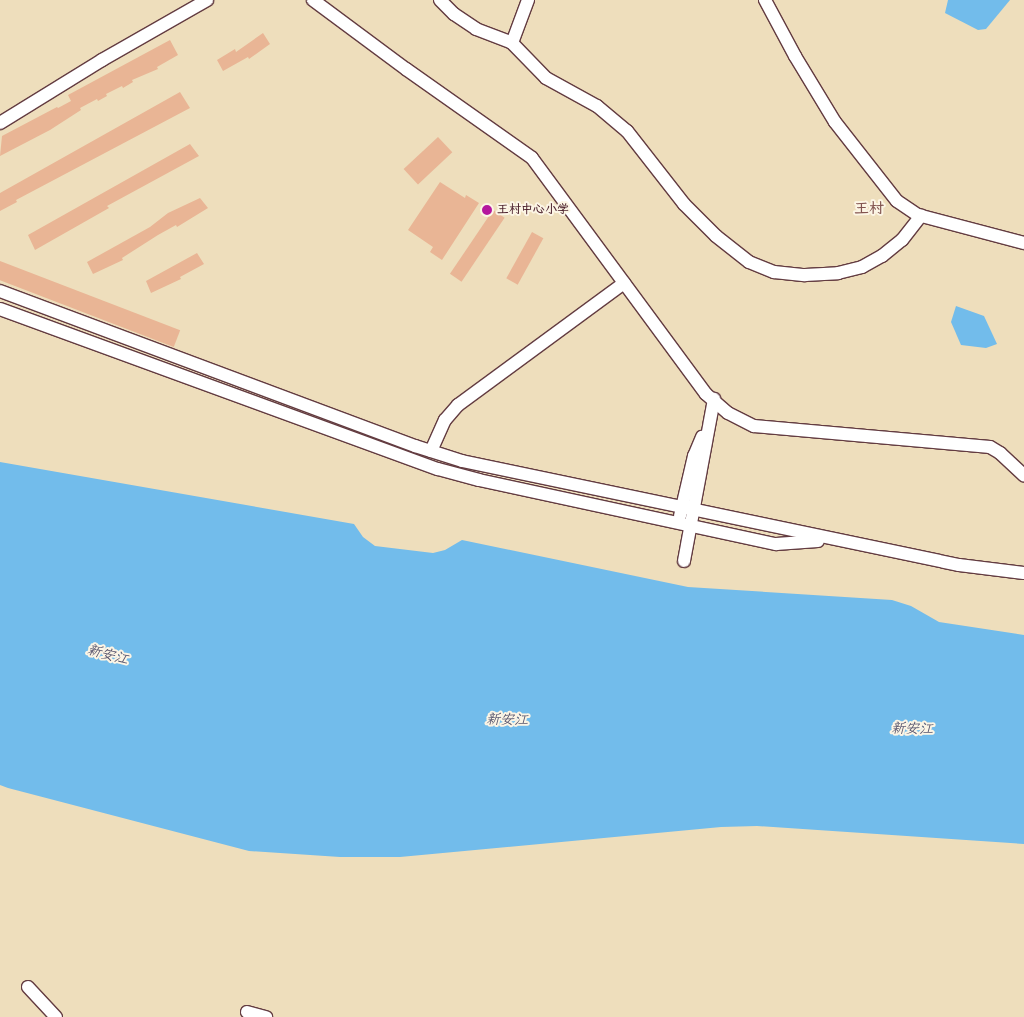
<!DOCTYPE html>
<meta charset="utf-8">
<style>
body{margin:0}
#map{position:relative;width:1024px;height:1017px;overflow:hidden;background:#eedebc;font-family:"Shantell Sans","LXGW WenKai TC",sans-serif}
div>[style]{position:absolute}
.water>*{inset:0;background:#72bceb}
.building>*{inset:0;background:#e9b595;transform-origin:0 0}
.roads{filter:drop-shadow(1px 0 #633c41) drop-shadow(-1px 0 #633c41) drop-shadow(0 1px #633c41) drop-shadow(0 -1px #633c41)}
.minor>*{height:12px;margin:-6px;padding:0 6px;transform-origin:6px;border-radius:6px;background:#fff}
.dots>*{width:14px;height:14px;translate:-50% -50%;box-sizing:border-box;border:2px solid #fcf5e5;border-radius:50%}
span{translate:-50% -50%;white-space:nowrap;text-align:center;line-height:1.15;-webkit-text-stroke:4px #fcf5e5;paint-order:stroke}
.poi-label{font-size:12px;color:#4a1f2b;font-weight:700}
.left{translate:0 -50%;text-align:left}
.water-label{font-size:14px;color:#58566e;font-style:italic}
.quarter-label{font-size:15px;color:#825450;font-weight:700}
</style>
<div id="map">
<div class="water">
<div style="clip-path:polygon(948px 0,1010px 0,986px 29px,978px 30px,945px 13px)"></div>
<div style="clip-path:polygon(956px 306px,984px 316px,997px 344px,986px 348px,961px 345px,951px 322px)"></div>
<div style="clip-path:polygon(0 462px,354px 524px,363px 537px,375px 546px,433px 553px,445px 550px,462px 540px,688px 587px,892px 600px,911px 606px,939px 622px,1024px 635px,1024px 844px,757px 826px,721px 827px,400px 857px,340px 857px,249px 851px,8px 788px,0 785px)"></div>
</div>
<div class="building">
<div style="clip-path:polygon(263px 33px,270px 44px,249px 59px,248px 57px,223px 71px,217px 60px,235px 49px,236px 52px)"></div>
<div style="clip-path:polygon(170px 40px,178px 55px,157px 67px,158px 69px,132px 80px,133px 82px,123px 88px,122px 86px,106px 94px,107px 96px,98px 101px,97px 99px,80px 108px,81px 110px,50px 130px,0 156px,2px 136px,57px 107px,58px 108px,71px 101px,68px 95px)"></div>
<div style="clip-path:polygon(180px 92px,190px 108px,16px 200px,17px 202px,0 211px,0 193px)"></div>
<div style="left:438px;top:137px;width:21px;height:47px;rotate:47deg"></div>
<div style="clip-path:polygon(190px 144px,199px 156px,107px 206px,109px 208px,35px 250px,28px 235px)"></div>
<div style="clip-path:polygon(440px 182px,465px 198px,466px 195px,479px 203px,442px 260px,430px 252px,433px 247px,408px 230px)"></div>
<div style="clip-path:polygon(200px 198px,208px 208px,177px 227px,176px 225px,158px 235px,122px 258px,123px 260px,93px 274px,87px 262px,150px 227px,168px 213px)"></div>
<div style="left:493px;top:210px;width:14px;height:77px;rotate:34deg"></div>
<div style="left:532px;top:232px;width:13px;height:53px;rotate:29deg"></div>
<div style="clip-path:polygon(197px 253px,204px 264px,180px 277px,181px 279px,151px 293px,146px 281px)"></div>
<div style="left:0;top:261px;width:193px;height:18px;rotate:21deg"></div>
</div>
<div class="roads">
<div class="minor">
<div style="left:313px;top:0;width:116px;rotate:36.6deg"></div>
<div style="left:406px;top:69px;width:154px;rotate:35.2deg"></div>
<div style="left:532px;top:158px;width:293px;rotate:53.6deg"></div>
<div style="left:706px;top:394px;width:29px;rotate:41deg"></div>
<div style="left:728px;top:413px;width:29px;rotate:27deg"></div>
<div style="left:754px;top:426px;width:237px;rotate:5.1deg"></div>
<div style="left:990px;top:447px;width:12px;rotate:31deg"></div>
<div style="left:1000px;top:453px;width:33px;rotate:43deg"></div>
<div style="left:440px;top:0;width:20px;rotate:45deg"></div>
<div style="left:454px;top:14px;width:27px;rotate:34deg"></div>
<div style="left:476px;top:29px;width:39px;rotate:21deg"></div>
<div style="left:512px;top:43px;width:49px;rotate:45.8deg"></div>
<div style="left:546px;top:78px;width:58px;rotate:28.8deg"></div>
<div style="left:597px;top:106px;width:39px;rotate:40deg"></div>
<div style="left:627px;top:131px;width:93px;rotate:52deg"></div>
<div style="left:684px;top:204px;width:45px;rotate:45deg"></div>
<div style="left:716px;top:236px;width:42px;rotate:38.2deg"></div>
<div style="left:749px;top:262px;width:27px;rotate:22deg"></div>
<div style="left:774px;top:272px;width:31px;rotate:6deg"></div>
<div style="left:805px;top:275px;width:33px;rotate:-3deg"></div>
<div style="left:838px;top:273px;width:25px;rotate:-14deg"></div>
<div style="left:862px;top:267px;width:23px;rotate:-29deg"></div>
<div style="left:882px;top:256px;width:26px;rotate:-39deg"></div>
<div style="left:902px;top:240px;width:31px;rotate:-52deg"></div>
<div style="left:765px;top:0;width:64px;rotate:61.8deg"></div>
<div style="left:795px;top:56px;width:77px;rotate:58.8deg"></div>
<div style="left:835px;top:122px;width:100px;rotate:51.9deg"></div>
<div style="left:897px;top:201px;width:25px;rotate:34deg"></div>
<div style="left:918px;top:215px;width:110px;rotate:14.8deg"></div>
<div style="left:512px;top:43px;width:46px;rotate:-69.6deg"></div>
<div style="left:0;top:123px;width:120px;rotate:-31.7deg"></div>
<div style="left:102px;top:60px;width:121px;rotate:-29.7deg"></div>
<div style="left:0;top:291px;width:443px;rotate:20.5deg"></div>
<div style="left:415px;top:446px;width:49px;rotate:17.7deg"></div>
<div style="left:462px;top:461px;width:508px;rotate:11.82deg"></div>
<div style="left:959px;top:565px;width:65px;rotate:7deg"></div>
<div style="left:0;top:309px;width:466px;rotate:20.1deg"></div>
<div style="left:438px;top:469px;width:42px;rotate:15deg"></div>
<div style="left:479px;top:480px;width:304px;rotate:12.2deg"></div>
<div style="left:776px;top:544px;width:42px;rotate:-4.1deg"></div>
<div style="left:431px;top:451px;width:34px;rotate:-66deg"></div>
<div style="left:445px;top:420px;width:20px;rotate:-49deg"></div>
<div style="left:458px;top:405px;width:206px;rotate:-36.3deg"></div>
<div style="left:680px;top:516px;width:62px;rotate:-76.9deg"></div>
<div style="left:694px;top:456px;width:21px;rotate:-67deg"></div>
<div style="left:684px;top:561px;width:165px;rotate:-79.5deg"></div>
<div style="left:28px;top:987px;width:41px;rotate:47deg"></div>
<div style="left:247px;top:1012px;width:20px;rotate:15deg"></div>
</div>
</div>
<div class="dots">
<div style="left:487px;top:210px;background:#b5179e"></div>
</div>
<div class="poi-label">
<span class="left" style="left:497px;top:210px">王村中心小学</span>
</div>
<div class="water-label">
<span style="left:108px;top:654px;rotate:15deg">新安江</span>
<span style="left:507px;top:719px;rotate:1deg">新安江</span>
<span style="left:912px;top:728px;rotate:1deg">新安江</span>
</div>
<div class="quarter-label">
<span style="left:869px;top:209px">王村</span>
</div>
</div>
